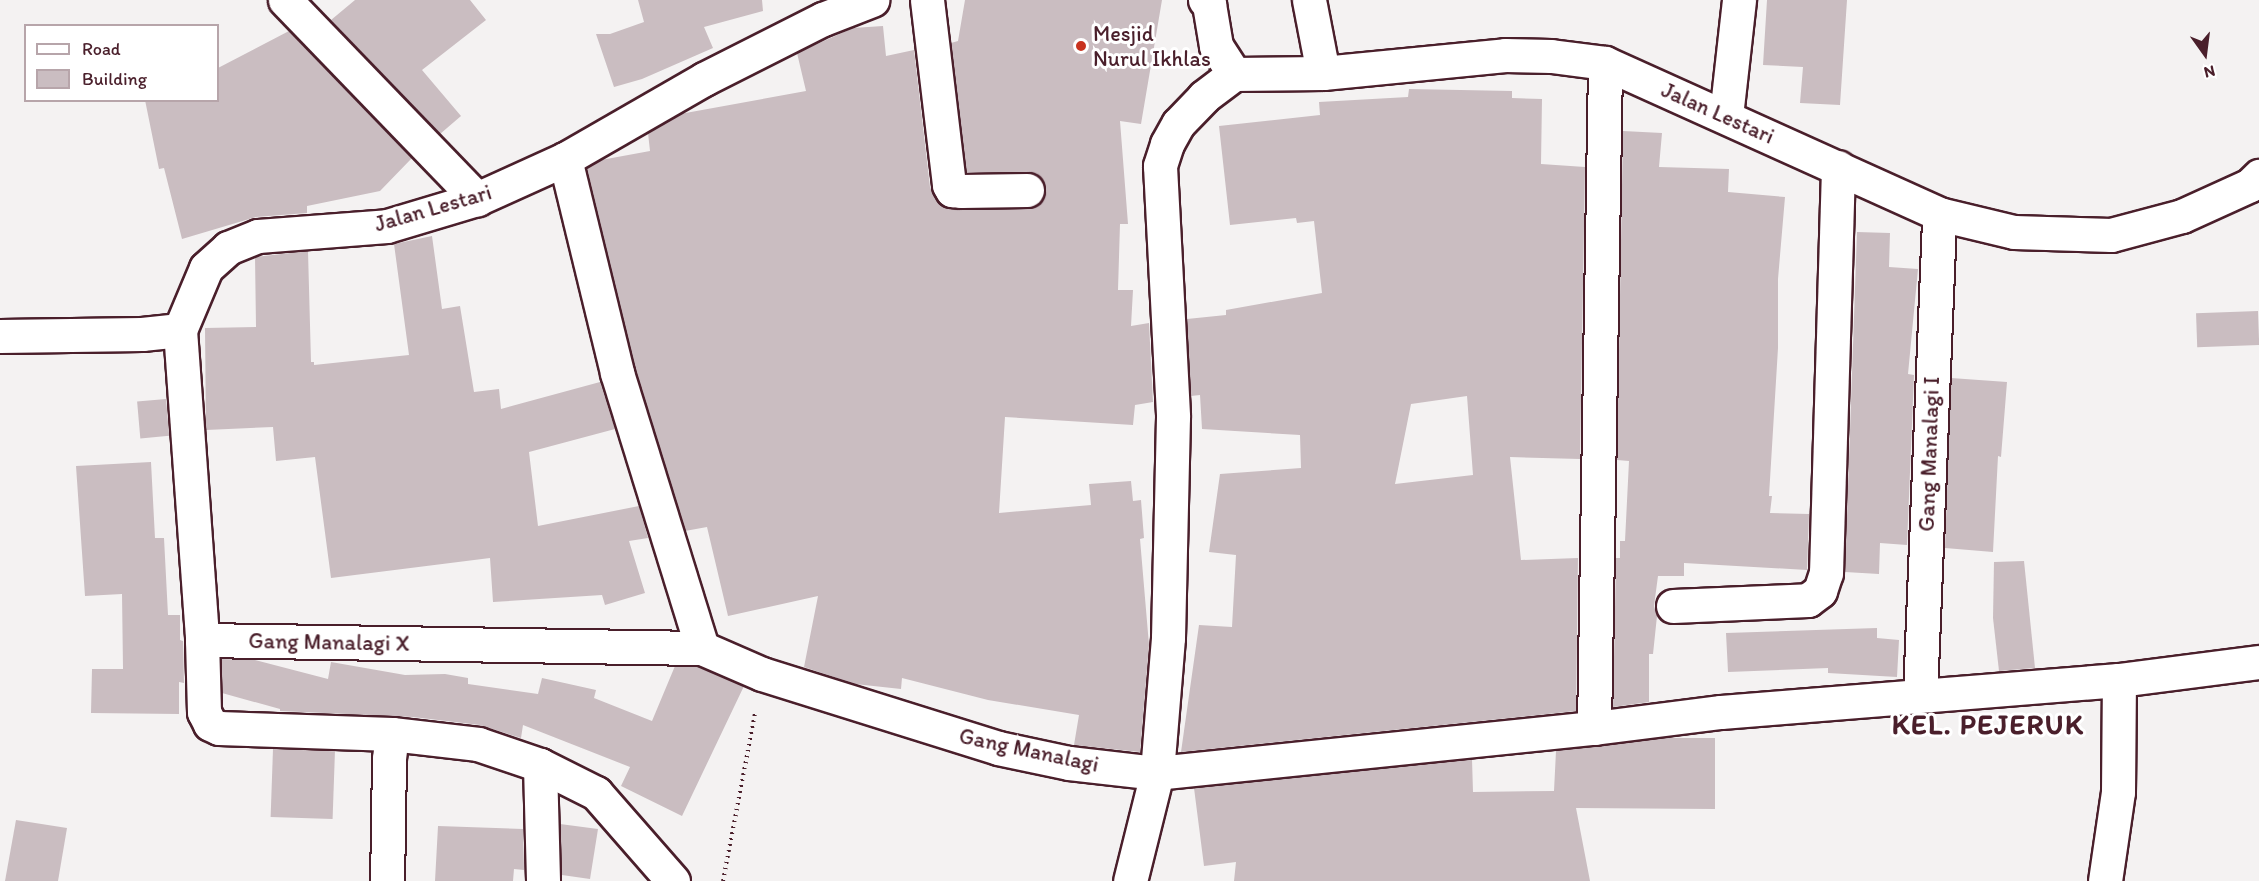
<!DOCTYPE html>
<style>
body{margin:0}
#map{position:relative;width:2259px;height:881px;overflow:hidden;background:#f4f2f2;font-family:Itim,sans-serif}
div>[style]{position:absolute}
.building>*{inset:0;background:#cabdc1;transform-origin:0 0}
.path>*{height:4px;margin-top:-2px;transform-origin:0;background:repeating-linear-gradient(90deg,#4a1f2b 0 1.5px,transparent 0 6px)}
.roads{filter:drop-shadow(2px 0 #4a1f2b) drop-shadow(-2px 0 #4a1f2b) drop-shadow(0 2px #4a1f2b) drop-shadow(0 -2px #4a1f2b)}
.street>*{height:33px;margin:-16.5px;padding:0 16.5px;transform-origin:16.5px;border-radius:16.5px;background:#fff}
.dots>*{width:16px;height:16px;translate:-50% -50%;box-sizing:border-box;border:3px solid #fff;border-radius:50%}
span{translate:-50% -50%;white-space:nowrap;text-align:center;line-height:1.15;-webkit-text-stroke:6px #fff;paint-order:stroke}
.poi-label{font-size:22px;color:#4a1f2b}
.left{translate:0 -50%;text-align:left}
.street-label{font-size:22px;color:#4a1f2b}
.district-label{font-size:28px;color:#4a1f2b;font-weight:700;letter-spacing:1.5px}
.legend{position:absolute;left:24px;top:24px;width:195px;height:78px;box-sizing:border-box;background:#fff;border:2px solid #b7a5aa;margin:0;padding:8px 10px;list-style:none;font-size:18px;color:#4a1f2b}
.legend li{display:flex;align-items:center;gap:12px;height:30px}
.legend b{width:30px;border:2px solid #b7a5aa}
.north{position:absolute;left:2175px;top:24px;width:60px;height:60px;-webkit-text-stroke:4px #fff;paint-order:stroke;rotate:166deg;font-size:16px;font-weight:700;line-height:24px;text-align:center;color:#4a1f2b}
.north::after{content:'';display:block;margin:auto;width:21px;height:27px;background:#4a1f2b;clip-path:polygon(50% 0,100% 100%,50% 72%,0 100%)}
</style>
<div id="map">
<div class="building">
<div style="clip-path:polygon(355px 0,470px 0,486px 20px,422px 70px,461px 116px,440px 134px,331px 20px)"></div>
<div style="clip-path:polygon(638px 0,762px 0,763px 11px,704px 27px,713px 48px,642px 79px,614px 87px,596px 34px,610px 34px,644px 22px)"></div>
<div style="clip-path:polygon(965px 0,1162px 0,1141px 124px,1120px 121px,1128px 224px,1120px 224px,1118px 290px,1133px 290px,1131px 326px,1149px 323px,1153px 402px,1135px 405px,1133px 425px,1005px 417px,999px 513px,1091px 505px,1089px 484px,1131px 481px,1133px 501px,1141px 500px,1144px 538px,1140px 539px,1149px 645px,1140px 752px,1074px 745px,1079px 715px,988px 700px,902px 678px,901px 689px,855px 684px,804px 667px,818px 596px,728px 616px,707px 527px,685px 531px,635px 368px,587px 168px,601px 160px,650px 151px,648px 133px,680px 114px,806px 91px,797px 53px,853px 28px,883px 26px,886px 56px,914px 50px,930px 187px,936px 200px,942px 206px,959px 210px,1036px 206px,1044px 199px,1046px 189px,1043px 180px,1036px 173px,966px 172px,951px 43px,958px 41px)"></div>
<div style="clip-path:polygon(1767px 0,1847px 0,1840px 105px,1800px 103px,1803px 67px,1763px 65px)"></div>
<div style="clip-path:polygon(289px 31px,412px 158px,380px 191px,307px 206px,307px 213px,256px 217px,182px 239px,164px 168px,159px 169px,145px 100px,218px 100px,218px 68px)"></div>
<div style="clip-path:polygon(evenodd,1409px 89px,1512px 91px,1512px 98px,1542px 99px,1541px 164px,1585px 167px,1580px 459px,1510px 457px,1521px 560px,1578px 558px,1576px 711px,1181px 752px,1199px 625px,1232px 627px,1236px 555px,1209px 552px,1220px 474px,1301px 468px,1300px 435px,1202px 429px,1200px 395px,1191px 396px,1187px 319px,1226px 315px,1226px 310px,1322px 293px,1314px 221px,1297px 223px,1296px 218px,1230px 225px,1219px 126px,1320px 115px,1319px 102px,1408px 97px,1409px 89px,1467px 396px,1473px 475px,1395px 484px,1411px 404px,1467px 396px)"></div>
<div style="clip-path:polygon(1623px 131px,1662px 133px,1659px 167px,1729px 169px,1728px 192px,1785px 197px,1778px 279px,1778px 348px,1769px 496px,1772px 496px,1770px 513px,1809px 514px,1807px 570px,1684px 563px,1684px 576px,1658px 576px,1654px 606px,1657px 616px,1653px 654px,1649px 654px,1649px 702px,1613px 707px,1616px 558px,1620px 558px,1620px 541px,1625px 541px,1629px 461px,1617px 460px)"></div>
<div style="clip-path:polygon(1857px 232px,1890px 233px,1889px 267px,1918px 269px,1908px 374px,1914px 375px,1907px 545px,1880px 543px,1879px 574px,1845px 572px)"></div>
<div style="clip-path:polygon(432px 236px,442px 309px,460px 306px,474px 392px,499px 389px,501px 409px,600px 382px,615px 429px,529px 452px,538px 526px,639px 506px,648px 538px,629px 541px,645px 593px,605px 605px,602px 595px,493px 602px,490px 558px,331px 578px,315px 457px,276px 461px,273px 427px,206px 430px,205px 328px,256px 327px,255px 257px,308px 251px,311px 362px,314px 362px,314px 365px,409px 355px,394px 244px)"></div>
<div style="left:2258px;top:311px;width:34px;height:62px;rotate:88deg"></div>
<div style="clip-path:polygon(1951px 378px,2007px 382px,2001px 457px,1998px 456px,1993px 552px,1945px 548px)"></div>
<div style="left:166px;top:399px;width:37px;height:29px;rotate:85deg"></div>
<div style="clip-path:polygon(151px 462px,155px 538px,164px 538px,168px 615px,180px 615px,180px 640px,183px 641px,184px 683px,179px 682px,179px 714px,91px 713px,92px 669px,123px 669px,122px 594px,85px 596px,76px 466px)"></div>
<div style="clip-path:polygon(2024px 561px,2035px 668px,1999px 671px,1993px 618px,1994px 562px)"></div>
<div style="clip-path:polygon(1877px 628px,1877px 638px,1899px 640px,1897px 677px,1828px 673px,1828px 668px,1728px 672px,1726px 633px)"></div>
<div style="clip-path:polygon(221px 659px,255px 660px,328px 679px,331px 662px,405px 675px,445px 674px,468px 678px,468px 684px,538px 694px,542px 678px,596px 690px,594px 698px,652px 721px,675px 666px,698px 667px,744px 686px,682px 816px,621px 786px,630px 767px,523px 725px,521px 738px,480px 725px,413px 717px,280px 711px,280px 709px,222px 693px)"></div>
<div style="clip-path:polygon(1663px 738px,1715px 738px,1715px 809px,1576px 808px,1590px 881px,1234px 881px,1236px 862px,1204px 866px,1194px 788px,1472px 759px,1473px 792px,1554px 791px,1556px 751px)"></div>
<div style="left:273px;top:749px;width:62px;height:68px;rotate:2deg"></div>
<div style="clip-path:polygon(16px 820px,67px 828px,58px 881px,5px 881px)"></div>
<div style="clip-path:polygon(560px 824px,598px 829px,590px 879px,562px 875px)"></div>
<div style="clip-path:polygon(438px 826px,523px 829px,524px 870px,514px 869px,513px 881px,435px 881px)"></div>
</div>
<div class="path">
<div style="left:723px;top:881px;width:171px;rotate:-79.2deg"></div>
</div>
<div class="roads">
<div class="street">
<div style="left:285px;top:0;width:277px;rotate:46deg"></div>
<div style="left:927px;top:0;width:186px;rotate:83.2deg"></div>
<div style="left:949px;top:185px;width:6px;rotate:59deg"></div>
<div style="left:952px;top:190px;width:9px;rotate:6deg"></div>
<div style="left:961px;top:191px;width:66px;rotate:-0.9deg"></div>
<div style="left:1205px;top:0;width:6px;rotate:45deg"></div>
<div style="left:1209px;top:4px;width:43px;rotate:80.5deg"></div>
<div style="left:1216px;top:46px;width:33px;rotate:57deg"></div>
<div style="left:1234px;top:74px;width:89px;rotate:-0.6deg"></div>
<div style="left:1323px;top:73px;width:183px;rotate:-5.6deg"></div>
<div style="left:1505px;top:55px;width:46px;rotate:1.2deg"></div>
<div style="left:1551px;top:56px;width:54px;rotate:7.4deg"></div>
<div style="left:1605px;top:63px;width:367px;rotate:24.3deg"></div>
<div style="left:1939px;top:214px;width:77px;rotate:13.5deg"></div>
<div style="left:2014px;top:232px;width:97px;rotate:1.8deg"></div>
<div style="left:2111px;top:235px;width:73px;rotate:-15deg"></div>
<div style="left:2182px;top:216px;width:75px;rotate:-24.5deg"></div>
<div style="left:2250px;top:185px;width:13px;rotate:-45deg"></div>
<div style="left:1309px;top:0;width:74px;rotate:79.1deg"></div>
<div style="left:1234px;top:74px;width:38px;rotate:143deg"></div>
<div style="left:1204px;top:97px;width:37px;rotate:134deg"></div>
<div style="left:1178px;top:124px;width:23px;rotate:119deg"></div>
<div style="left:1167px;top:144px;width:23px;rotate:108deg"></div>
<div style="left:1160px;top:166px;width:251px;rotate:87deg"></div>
<div style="left:1173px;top:417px;width:221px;rotate:91.3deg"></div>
<div style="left:1168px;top:638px;width:135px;rotate:94.7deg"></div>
<div style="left:1157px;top:773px;width:439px;rotate:-5.9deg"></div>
<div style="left:1594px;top:728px;width:128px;rotate:-7.2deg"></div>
<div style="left:1721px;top:712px;width:399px;rotate:-4.6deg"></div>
<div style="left:2119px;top:680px;width:141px;rotate:-7.3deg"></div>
<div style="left:1726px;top:116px;width:117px;rotate:-83.6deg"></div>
<div style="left:565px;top:159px;width:220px;rotate:76.3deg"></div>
<div style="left:617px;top:373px;width:288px;rotate:72.8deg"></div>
<div style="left:180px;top:330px;width:311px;rotate:85.9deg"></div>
<div style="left:202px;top:640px;width:500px;rotate:0.92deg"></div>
<div style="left:702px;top:648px;width:65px;rotate:23.4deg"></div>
<div style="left:762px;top:674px;width:247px;rotate:17.4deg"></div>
<div style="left:998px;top:748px;width:73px;rotate:11.9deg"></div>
<div style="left:1069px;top:763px;width:89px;rotate:6.5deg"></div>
<div style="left:1157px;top:773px;width:111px;rotate:104deg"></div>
<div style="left:0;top:336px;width:142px;rotate:-0.8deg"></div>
<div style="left:142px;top:334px;width:38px;rotate:-6deg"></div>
<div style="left:180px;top:330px;width:67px;rotate:-67.2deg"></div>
<div style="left:206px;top:268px;width:30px;rotate:-42deg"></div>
<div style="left:228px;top:248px;width:32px;rotate:-22deg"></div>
<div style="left:258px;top:236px;width:129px;rotate:-4.4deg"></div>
<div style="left:387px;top:226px;width:94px;rotate:-16.7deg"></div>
<div style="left:477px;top:199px;width:97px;rotate:-24.4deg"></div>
<div style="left:565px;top:159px;width:160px;rotate:-29.9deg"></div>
<div style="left:704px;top:79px;width:133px;rotate:-26.8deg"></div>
<div style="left:823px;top:19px;width:53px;rotate:-21.2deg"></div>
<div style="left:1673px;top:606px;width:135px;rotate:-2.5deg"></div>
<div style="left:1808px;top:600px;width:15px;rotate:-37deg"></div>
<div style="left:1820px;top:591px;width:19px;rotate:-72deg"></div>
<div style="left:1826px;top:573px;width:406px;rotate:-88.3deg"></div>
<div style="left:202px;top:640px;width:72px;rotate:88.4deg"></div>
<div style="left:204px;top:712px;width:13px;rotate:63deg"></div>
<div style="left:210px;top:724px;width:10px;rotate:24deg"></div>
<div style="left:219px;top:728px;width:173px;rotate:2deg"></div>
<div style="left:392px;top:734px;width:25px;rotate:97deg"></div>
<div style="left:389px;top:759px;width:122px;rotate:90.9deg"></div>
<div style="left:1920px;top:694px;width:480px;rotate:-87.7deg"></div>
<div style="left:1594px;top:728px;width:665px;rotate:-89.05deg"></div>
<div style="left:392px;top:734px;width:87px;rotate:6.6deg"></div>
<div style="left:478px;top:744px;width:65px;rotate:18.7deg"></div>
<div style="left:540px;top:765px;width:63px;rotate:26.6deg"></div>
<div style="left:596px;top:793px;width:117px;rotate:48.8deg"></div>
<div style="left:540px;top:765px;width:116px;rotate:88.5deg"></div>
<div style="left:2105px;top:881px;width:90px;rotate:-81.7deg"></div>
<div style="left:2118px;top:792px;width:112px;rotate:-89.5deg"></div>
</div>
</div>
<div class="dots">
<div style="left:1081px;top:46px;background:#c8321e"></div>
</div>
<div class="poi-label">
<span class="left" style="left:1093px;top:46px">Mesjid<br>Nurul Ikhlas</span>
</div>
<div class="street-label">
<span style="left:1718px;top:113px;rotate:24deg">Jalan Lestari</span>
<span style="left:433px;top:208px;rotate:-16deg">Jalan Lestari</span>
<span style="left:1929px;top:454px;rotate:-88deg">Gang Manalagi I</span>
<span style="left:329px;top:642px;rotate:1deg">Gang Manalagi X</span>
<span style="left:1029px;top:750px;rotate:12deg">Gang Manalagi</span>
</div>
<div class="district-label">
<span style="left:1988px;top:724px">KEL. PEJERUK</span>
</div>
<ul class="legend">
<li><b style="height:8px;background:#fff"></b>Road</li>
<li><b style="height:16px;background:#cabdc1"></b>Building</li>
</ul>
<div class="north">N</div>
</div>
